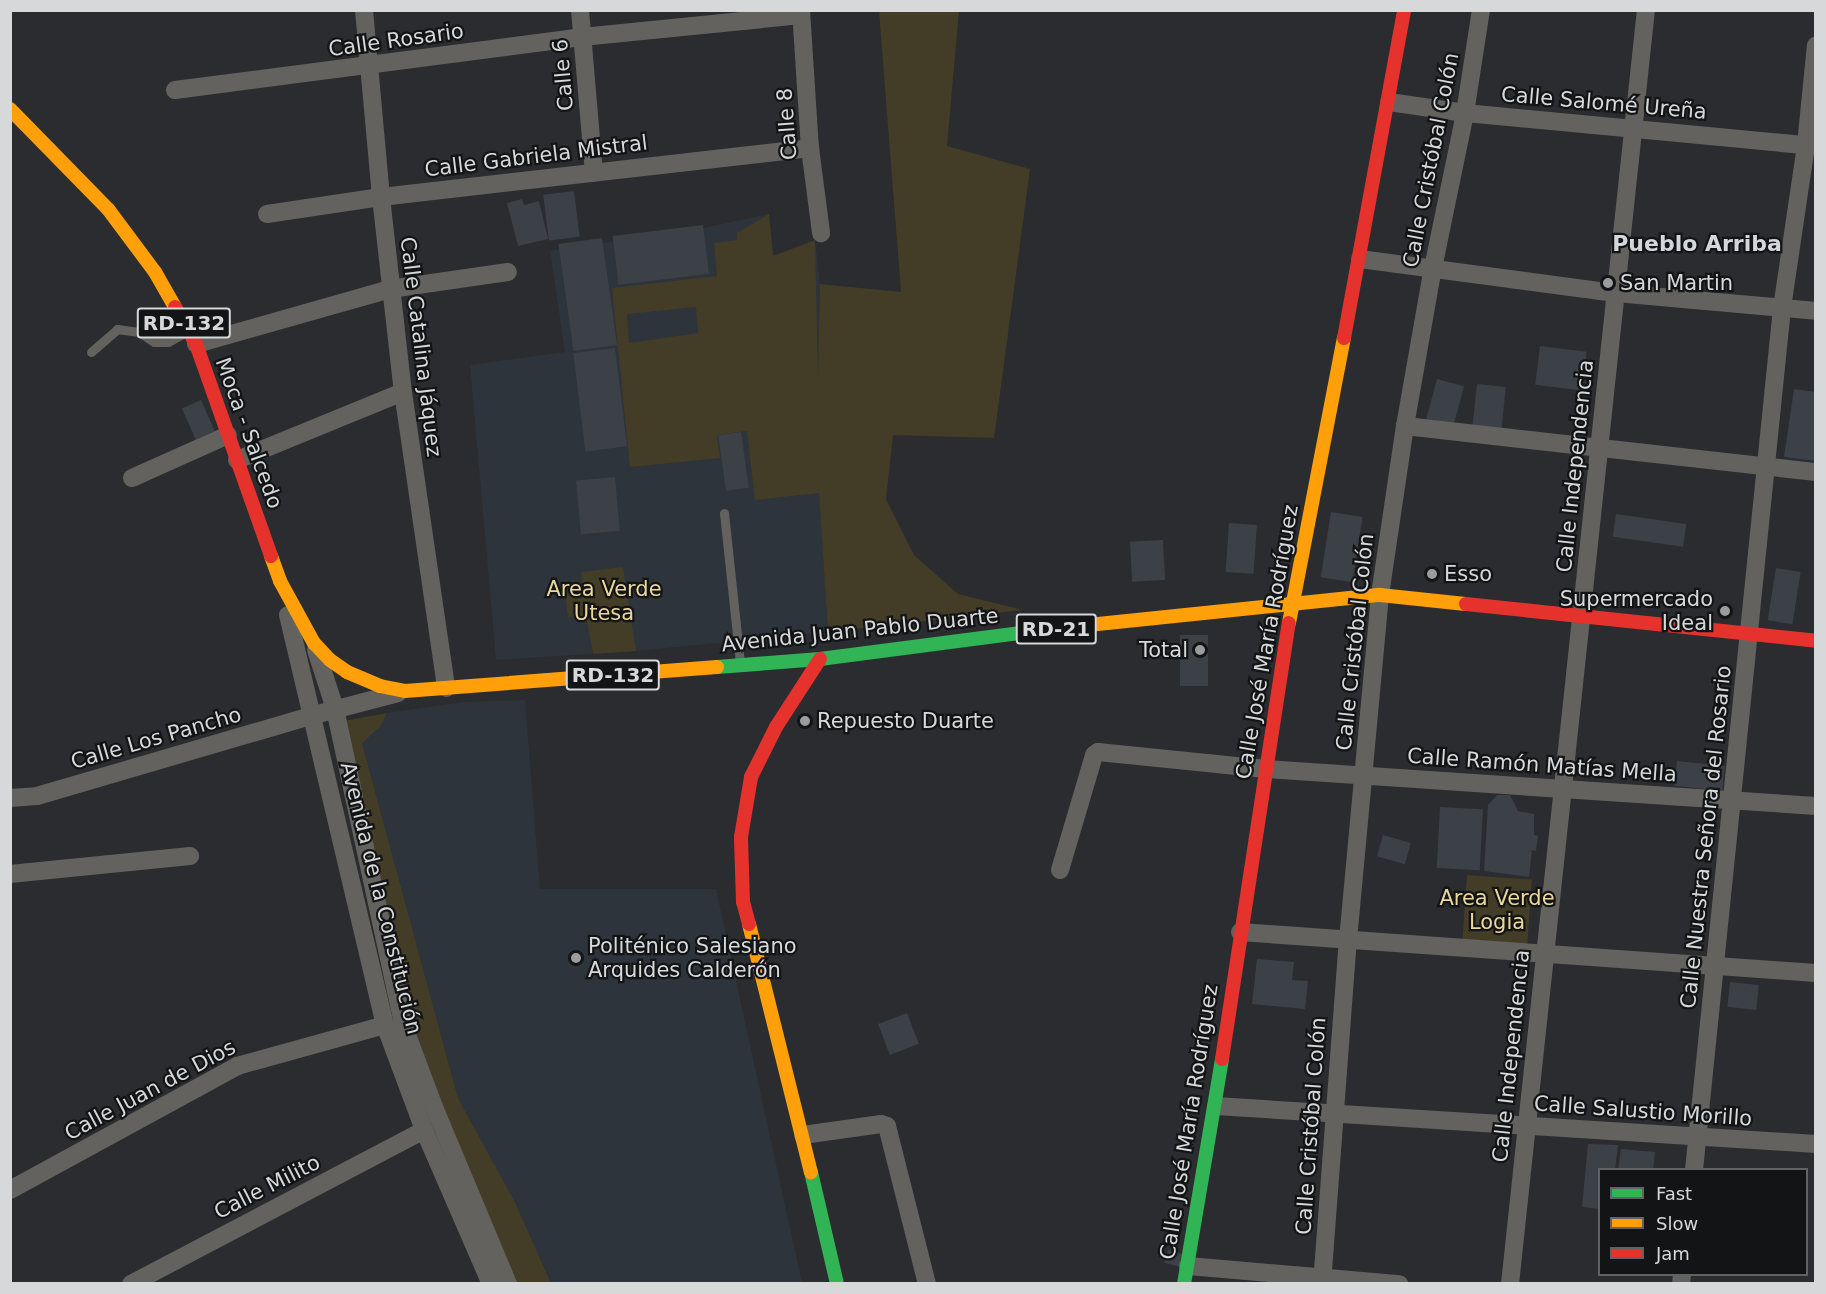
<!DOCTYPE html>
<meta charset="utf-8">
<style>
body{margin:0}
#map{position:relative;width:1826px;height:1294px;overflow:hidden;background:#2a2c2f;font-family:"DejaVu Sans",sans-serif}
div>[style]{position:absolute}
.built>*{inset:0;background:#2e343c}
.green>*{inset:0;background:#433c26;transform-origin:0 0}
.building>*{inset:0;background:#3c4147;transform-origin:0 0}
.lane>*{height:9px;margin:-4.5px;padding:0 4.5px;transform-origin:4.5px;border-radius:4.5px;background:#63625e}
.street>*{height:18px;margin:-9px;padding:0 9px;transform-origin:9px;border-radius:9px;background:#63625e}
.fast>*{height:14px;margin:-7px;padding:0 7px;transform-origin:7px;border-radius:7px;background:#30b455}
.slow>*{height:14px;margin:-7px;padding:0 7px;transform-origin:7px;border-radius:7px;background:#ff9f0a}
.jam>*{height:14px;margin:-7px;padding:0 7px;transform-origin:7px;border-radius:7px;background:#e5322d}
.dots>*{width:16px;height:16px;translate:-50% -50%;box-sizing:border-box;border:3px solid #131416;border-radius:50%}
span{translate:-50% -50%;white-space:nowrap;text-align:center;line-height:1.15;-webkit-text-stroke:4.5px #131416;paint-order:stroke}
.shield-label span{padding:2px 4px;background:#131416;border:2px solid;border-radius:4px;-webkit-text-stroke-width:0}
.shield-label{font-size:20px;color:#d6d8da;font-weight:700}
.street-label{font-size:21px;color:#d6d8da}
.poi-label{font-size:21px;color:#d6d8da}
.left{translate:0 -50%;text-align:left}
.right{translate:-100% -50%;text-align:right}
.park-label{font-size:21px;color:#ecd79b}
.neighbourhood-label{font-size:22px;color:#d3d7dc;font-weight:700}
.frame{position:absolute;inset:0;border:12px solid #d6d8da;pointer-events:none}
.legend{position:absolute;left:1598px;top:1168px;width:210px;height:108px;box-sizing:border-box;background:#131416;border:2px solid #616264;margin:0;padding:8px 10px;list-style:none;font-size:18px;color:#d6d8da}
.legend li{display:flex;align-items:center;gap:12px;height:30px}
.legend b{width:30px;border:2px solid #616264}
</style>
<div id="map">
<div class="built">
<div style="clip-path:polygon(769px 214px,773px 256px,815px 240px,820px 284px,818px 472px,828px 632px,636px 651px,496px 660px,470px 365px,565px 352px,550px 251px,703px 228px)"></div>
<div style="clip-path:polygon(525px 700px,540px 889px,716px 889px,802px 1283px,551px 1283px,515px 1202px,458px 1098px,362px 743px,380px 727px,387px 713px,464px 702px)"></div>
</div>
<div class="green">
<div style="clip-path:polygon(evenodd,879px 11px,959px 11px,947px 146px,1030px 169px,994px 438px,893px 435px,886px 499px,914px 555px,958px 594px,1023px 610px,828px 632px,819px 493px,755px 500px,747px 431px,717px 435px,720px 458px,630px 467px,612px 288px,717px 276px,714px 243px,737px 240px,737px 233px,769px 214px,773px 256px,815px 240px,818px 376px,820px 284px,901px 292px,879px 11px,696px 307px,698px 333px,629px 343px,627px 314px,696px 307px)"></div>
<div style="clip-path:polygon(623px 567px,636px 651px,593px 654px,586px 616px,568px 617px,565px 593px,583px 590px,581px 572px)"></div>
<div style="clip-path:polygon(387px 713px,380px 727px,362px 743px,458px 1098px,515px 1202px,551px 1283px,515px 1283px,404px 1027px,338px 722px)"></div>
<div style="left:1467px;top:875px;width:65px;height:66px;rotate:4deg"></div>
</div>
<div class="building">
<div style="left:574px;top:191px;width:46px;height:31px;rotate:83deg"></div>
<div style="clip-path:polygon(522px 199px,524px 205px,539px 201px,548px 239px,518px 246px,507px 203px)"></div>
<div style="left:703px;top:225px;width:49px;height:91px;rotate:83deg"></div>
<div style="left:602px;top:238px;width:108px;height:44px;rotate:82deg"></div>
<div style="left:1540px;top:346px;width:47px;height:39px;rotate:7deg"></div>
<div style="left:615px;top:348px;width:99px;height:42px;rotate:83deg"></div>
<div style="left:1437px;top:379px;width:28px;height:42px;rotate:15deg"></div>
<div style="left:1477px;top:384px;width:29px;height:42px;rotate:6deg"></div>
<div style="clip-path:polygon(1794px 389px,1816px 392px,1816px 461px,1784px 457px)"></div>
<div style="left:201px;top:400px;width:34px;height:21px;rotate:66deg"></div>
<div style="left:741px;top:432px;width:56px;height:23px;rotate:82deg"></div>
<div style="left:615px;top:477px;width:54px;height:39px;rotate:85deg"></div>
<div style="left:1331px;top:512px;width:32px;height:66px;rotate:9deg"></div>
<div style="left:1616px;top:514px;width:71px;height:23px;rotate:8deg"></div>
<div style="left:1229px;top:523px;width:28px;height:49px;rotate:4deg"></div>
<div style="left:1163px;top:540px;width:40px;height:33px;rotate:87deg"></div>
<div style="left:1776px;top:568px;width:25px;height:53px;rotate:9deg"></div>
<div style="left:1208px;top:635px;width:51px;height:28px;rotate:90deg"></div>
<div style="left:1677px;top:761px;width:48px;height:25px;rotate:6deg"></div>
<div style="clip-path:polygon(1497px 795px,1510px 795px,1518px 811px,1534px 814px,1534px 835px,1538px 836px,1536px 851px,1532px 850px,1529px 877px,1484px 871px,1488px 805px)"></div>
<div style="left:1440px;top:807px;width:43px;height:61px;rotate:3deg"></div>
<div style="left:1383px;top:835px;width:29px;height:22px;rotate:16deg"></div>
<div style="clip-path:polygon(1257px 959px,1294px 962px,1292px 980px,1308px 981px,1305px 1009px,1252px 1004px)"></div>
<div style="left:1730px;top:982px;width:29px;height:25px;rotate:6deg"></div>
<div style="left:907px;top:1013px;width:33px;height:31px;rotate:69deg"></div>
<div style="clip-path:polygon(1588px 1144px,1618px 1145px,1615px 1170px,1600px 1170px,1600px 1209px,1582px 1207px)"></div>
<div style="clip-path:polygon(1621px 1149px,1655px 1152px,1653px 1170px,1618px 1170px)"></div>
<div style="left:1168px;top:1250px;width:15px;height:13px;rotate:16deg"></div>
</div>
<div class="lane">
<div style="left:91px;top:352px;width:35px;rotate:-41deg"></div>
<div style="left:117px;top:329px;width:22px;rotate:8deg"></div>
<div style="left:139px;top:332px;width:18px;rotate:34deg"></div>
<div style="left:154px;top:342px;width:14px"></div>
<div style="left:168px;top:342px;width:21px;rotate:-29deg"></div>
<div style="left:724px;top:513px;width:151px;rotate:83.9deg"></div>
</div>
<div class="street">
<div style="left:364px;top:10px;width:188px;rotate:84.8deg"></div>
<div style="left:381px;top:197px;width:196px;rotate:83.6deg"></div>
<div style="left:403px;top:392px;width:299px;rotate:81.7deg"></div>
<div style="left:580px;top:10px;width:163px;rotate:85.1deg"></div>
<div style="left:801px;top:10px;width:138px;rotate:86.3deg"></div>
<div style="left:810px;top:148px;width:86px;rotate:82.6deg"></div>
<div style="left:175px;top:90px;width:410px;rotate:-7.4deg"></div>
<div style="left:582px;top:37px;width:220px;rotate:-5.7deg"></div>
<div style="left:1389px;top:102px;width:77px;rotate:8.2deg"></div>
<div style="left:1465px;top:113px;width:353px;rotate:5.4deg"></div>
<div style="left:267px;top:214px;width:115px;rotate:-8.5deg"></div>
<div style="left:381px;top:197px;width:432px;rotate:-6.5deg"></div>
<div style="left:1360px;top:259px;width:258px;rotate:7.6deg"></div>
<div style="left:1616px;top:293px;width:201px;rotate:5.1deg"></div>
<div style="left:196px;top:344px;width:202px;rotate:-15.8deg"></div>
<div style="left:390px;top:289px;width:119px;rotate:-8.2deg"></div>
<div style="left:1405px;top:426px;width:414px;rotate:6.4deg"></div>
<div style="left:237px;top:460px;width:179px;rotate:-22.3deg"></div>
<div style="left:132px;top:478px;width:105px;rotate:-24.1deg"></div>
<div style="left:288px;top:615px;width:421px;rotate:76.7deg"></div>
<div style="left:385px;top:1025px;width:112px;rotate:69.6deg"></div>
<div style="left:424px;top:1130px;width:168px;rotate:66.5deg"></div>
<div style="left:316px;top:650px;width:62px;rotate:72.1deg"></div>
<div style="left:335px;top:709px;width:325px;rotate:77.8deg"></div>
<div style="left:404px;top:1027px;width:85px;rotate:69.4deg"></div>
<div style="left:434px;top:1107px;width:192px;rotate:67.3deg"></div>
<div style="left:10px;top:798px;width:27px;rotate:-4deg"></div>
<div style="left:37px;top:796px;width:289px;rotate:-16.3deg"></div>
<div style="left:314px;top:715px;width:87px;rotate:-14.7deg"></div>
<div style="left:1060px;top:870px;width:120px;rotate:-73.5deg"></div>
<div style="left:1094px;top:755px;width:5px;rotate:-37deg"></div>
<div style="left:1098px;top:752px;width:169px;rotate:5.8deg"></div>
<div style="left:1266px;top:769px;width:551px;rotate:3.85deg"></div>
<div style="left:10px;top:874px;width:181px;rotate:-5.7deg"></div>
<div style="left:1240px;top:932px;width:577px;rotate:4.07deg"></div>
<div style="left:1216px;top:1106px;width:601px;rotate:3.62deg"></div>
<div style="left:803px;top:1135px;width:79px;rotate:-8deg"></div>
<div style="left:881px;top:1124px;width:6px;rotate:18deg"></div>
<div style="left:887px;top:1126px;width:163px;rotate:75.8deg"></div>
<div style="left:1694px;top:1170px;width:866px;rotate:-84.17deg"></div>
<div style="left:1782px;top:308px;width:165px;rotate:-81.6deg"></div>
<div style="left:1806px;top:145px;width:100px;rotate:-84.3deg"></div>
<div style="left:10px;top:1190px;width:259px;rotate:-28.6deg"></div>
<div style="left:237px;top:1066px;width:154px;rotate:-15.5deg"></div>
<div style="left:1188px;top:1266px;width:212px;rotate:4.9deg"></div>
<div style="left:131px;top:1284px;width:331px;rotate:-27.7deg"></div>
<div style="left:1322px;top:1284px;width:345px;rotate:-85.7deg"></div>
<div style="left:1348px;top:940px;width:346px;rotate:-84.7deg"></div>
<div style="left:1380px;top:595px;width:171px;rotate:-81.6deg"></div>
<div style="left:1405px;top:426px;width:160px;rotate:-80deg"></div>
<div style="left:1433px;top:268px;width:158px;rotate:-78.3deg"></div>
<div style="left:1465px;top:113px;width:104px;rotate:-81.2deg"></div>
<div style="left:1510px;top:1284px;width:1281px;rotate:-83.91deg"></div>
<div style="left:1681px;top:1284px;width:10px;rotate:-84deg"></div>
</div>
<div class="fast">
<div style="left:717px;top:667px;width:103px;rotate:-4.4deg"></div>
<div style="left:820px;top:659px;width:241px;rotate:-7.4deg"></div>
<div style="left:811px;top:1172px;width:115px;rotate:76.9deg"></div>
<div style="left:1184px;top:1284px;width:228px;rotate:-80.4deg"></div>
</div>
<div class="slow">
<div style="left:10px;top:109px;width:140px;rotate:45.6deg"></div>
<div style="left:108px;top:209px;width:79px;rotate:53.3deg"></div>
<div style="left:155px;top:272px;width:40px;rotate:60.3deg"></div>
<div style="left:271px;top:556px;width:27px;rotate:70deg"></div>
<div style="left:280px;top:581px;width:71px;rotate:61.3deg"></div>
<div style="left:314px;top:643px;width:23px;rotate:47deg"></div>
<div style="left:330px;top:660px;width:21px;rotate:35deg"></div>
<div style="left:347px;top:672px;width:36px;rotate:23deg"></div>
<div style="left:380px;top:686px;width:25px;rotate:11deg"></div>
<div style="left:405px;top:691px;width:313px;rotate:-4.4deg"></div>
<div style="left:1289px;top:623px;width:290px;rotate:-79.1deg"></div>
<div style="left:1059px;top:628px;width:323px;rotate:-5.9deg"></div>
<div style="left:1380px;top:595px;width:86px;rotate:6deg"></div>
<div style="left:749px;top:924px;width:256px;rotate:76deg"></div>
</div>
<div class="jam">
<div style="left:175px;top:307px;width:43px;rotate:60.4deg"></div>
<div style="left:196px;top:344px;width:225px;rotate:70.5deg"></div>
<div style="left:1344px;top:338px;width:333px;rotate:-79.6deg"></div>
<div style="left:1466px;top:604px;width:352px;rotate:6deg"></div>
<div style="left:749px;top:924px;width:23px;rotate:-105deg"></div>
<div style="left:743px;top:902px;width:65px;rotate:-91.8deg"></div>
<div style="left:741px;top:837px;width:61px;rotate:-80.5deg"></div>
<div style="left:751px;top:777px;width:56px;rotate:-63.4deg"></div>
<div style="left:776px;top:727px;width:81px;rotate:-57.1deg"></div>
<div style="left:1222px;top:1059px;width:441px;rotate:-81.3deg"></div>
</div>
<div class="dots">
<div style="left:1608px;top:283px;background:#9a9c9e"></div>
<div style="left:1432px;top:574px;background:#9a9c9e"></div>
<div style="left:1725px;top:611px;background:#9a9c9e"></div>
<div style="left:1200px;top:650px;background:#9a9c9e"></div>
<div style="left:805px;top:721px;background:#9a9c9e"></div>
<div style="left:576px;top:958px;background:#9a9c9e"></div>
</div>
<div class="shield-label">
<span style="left:184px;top:323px">RD-132</span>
<span style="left:1056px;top:629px">RD-21</span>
<span style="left:613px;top:675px">RD-132</span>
</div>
<div class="street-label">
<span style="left:396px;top:40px;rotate:-8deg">Calle Rosario</span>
<span style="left:563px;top:75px;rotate:-95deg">Calle 6</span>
<span style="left:1604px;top:103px;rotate:5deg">Calle Salomé Ureña</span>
<span style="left:787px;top:124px;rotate:-94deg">Calle 8</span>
<span style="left:536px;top:156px;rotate:-7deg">Calle Gabriela Mistral</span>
<span style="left:1431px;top:160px;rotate:-79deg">Calle Cristóbal Colón</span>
<span style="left:421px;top:347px;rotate:83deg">Calle Catalina Jáquez</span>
<span style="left:249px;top:433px;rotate:70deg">Moca - Salcedo</span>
<span style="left:1575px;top:466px;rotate:-84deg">Calle Independencia</span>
<span style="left:860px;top:630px;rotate:-6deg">Avenida Juan Pablo Duarte</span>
<span style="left:1267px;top:642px;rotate:-80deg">Calle José María Rodríguez</span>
<span style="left:1355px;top:642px;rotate:-84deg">Calle Cristóbal Colón</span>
<span style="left:156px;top:738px;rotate:-16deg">Calle Los Pancho</span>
<span style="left:1542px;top:765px;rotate:4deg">Calle Ramón Matías Mella</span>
<span style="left:1706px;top:837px;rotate:-84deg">Calle Nuestra Señora del Rosario</span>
<span style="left:381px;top:898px;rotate:76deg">Avenida de la Constitución</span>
<span style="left:1511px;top:1056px;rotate:-84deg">Calle Independencia</span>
<span style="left:150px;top:1090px;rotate:-28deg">Calle Juan de Dios</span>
<span style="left:1643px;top:1111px;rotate:4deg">Calle Salustio Morillo</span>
<span style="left:1189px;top:1122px;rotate:-81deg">Calle José María Rodríguez</span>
<span style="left:1311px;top:1126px;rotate:-86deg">Calle Cristóbal Colón</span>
<span style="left:267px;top:1187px;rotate:-27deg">Calle Milito</span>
</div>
<div class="poi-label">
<span class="left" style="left:1620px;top:283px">San Martin</span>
<span class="left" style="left:1444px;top:574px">Esso</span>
<span class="right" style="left:1713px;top:611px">Supermercado<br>Ideal</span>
<span class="right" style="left:1188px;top:650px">Total</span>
<span class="left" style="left:817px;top:721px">Repuesto Duarte</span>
<span class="left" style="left:588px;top:958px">Politénico Salesiano<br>Arquides Calderón</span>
</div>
<div class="park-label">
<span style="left:604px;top:601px">Area Verde<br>Utesa</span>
<span style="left:1497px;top:910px">Area Verde<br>Logia</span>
</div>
<div class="neighbourhood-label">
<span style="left:1697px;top:244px">Pueblo Arriba</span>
</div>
<div class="frame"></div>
<ul class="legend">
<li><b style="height:8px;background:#30b455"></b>Fast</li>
<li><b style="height:8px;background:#ff9f0a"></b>Slow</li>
<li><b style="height:8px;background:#e5322d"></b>Jam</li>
</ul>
</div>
